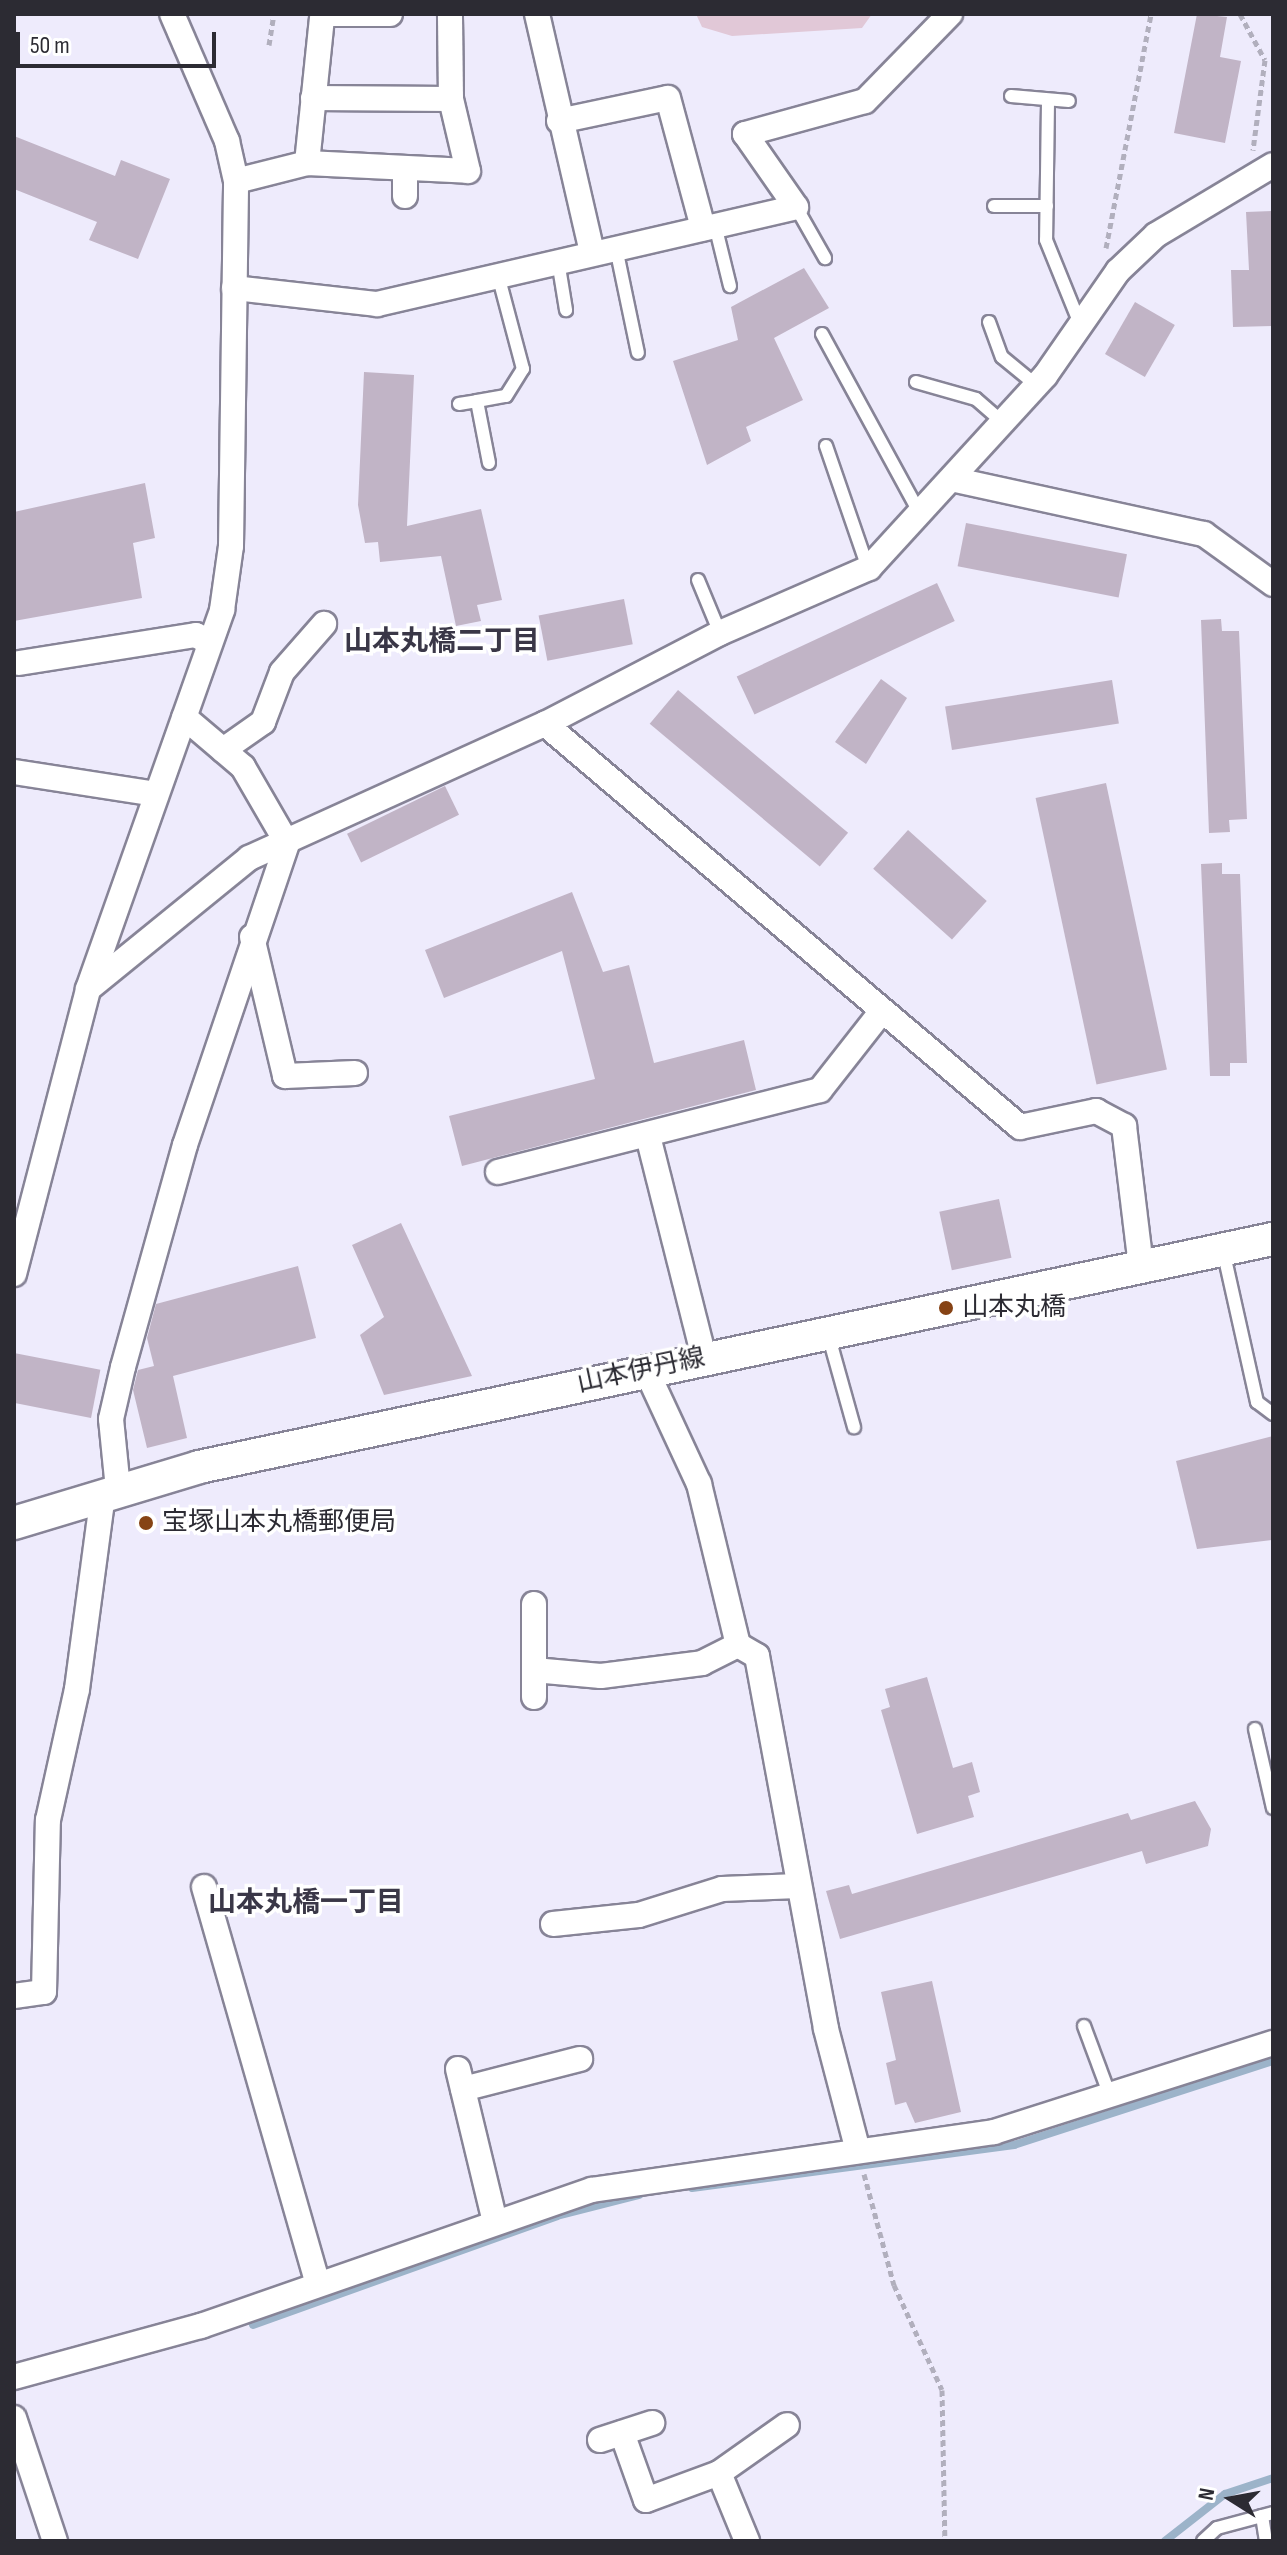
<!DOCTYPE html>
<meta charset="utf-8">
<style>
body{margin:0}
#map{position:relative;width:1287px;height:2555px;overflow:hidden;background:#eeebfc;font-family:"Sofia Sans Condensed","Noto Sans JP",sans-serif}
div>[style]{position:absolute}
.green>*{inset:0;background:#e1c8d7}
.stream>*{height:8px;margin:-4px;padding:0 4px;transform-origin:4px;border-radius:4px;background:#9cb3c9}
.building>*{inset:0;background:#c1b4c6;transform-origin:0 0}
.path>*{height:5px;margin-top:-2.5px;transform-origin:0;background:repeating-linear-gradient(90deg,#b1afbd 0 6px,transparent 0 10px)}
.roads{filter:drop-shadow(2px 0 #878497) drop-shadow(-2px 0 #878497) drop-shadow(0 2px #878497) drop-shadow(0 -2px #878497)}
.lane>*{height:12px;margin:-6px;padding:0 6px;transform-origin:6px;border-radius:6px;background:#fff}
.street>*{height:24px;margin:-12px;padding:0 12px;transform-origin:12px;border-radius:12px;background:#fff}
.secondary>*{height:32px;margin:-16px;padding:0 16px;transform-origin:16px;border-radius:16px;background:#fff}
.dots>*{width:22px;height:22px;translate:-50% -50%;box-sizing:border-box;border:4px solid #fff;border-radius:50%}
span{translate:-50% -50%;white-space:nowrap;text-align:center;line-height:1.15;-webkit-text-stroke:7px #fff;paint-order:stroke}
.poi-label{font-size:26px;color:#2c2b33}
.left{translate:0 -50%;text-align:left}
.street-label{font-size:26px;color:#2c2b33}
.neighbourhood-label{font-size:28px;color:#3a3747;font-weight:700}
.frame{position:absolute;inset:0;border:16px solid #2c2b33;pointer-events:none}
.north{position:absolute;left:1191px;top:2459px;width:80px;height:80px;-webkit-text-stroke:6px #fff;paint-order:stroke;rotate:281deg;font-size:22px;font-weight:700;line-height:32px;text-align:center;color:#2c2b33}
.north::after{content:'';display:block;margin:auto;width:28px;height:36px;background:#2c2b33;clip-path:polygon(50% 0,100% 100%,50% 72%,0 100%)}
.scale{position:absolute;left:16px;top:32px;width:200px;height:36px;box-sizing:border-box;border:4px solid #2c2b33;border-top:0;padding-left:10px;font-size:24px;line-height:28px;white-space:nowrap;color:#2c2b33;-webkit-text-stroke:6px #fff;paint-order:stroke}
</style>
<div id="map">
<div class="green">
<div style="clip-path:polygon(696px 14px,872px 14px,862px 28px,732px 36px,702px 27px)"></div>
</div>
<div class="stream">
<div style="left:692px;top:2188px;width:325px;rotate:-7.6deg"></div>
<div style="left:1014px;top:2145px;width:272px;rotate:-18deg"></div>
<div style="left:253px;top:2325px;width:323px;rotate:-19.7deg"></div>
<div style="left:557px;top:2216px;width:85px;rotate:-14.4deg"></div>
<div style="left:1165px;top:2541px;width:76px;rotate:-38.1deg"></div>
<div style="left:1225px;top:2494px;width:51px;rotate:-18.4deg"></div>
</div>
<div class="building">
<div style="clip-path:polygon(1197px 14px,1227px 17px,1220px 57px,1241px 61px,1225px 143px,1174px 133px)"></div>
<div style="clip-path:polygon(14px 136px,115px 176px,121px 160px,170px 179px,138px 259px,89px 240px,97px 222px,14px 189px)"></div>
<div style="clip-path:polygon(1273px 211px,1273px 326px,1233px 327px,1231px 270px,1249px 270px,1246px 212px)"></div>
<div style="clip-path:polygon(804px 268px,829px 308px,774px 338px,803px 400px,746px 427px,751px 441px,707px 465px,673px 361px,738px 340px,731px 307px)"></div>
<div style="left:1135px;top:302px;width:46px;height:60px;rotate:30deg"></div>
<div style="clip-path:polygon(364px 372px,414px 375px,407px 526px,481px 509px,502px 600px,477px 605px,481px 621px,456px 626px,441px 556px,380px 562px,378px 542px,365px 543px,358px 505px)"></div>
<div style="clip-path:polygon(145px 483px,155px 538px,133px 543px,142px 598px,14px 621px,14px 512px)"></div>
<div style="left:966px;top:523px;width:164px;height:44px;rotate:11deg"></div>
<div style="left:937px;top:583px;width:42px;height:221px;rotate:65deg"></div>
<div style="left:624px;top:599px;width:46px;height:87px;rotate:79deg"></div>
<div style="clip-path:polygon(1221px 619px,1222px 631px,1239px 631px,1247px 819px,1229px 820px,1230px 832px,1209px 833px,1201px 620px)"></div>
<div style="clip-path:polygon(881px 679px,907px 698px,866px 764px,835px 742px)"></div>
<div style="left:1112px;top:680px;width:44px;height:169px;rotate:81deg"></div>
<div style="left:678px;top:690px;width:222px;height:44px;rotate:40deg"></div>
<div style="left:1106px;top:783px;width:293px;height:72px;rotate:78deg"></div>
<div style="left:445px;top:786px;width:32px;height:109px;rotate:64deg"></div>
<div style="left:908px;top:830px;width:106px;height:52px;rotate:42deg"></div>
<div style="clip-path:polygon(1222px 863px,1222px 874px,1240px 874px,1247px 1063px,1230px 1063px,1230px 1076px,1210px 1076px,1201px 864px)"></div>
<div style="clip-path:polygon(572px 892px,603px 972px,629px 965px,654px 1063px,744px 1040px,756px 1090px,462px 1166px,449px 1116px,595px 1079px,562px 951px,444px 998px,425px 950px)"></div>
<div style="left:999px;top:1199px;width:60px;height:61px;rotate:78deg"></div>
<div style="clip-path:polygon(401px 1223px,472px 1376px,384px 1395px,360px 1335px,384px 1317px,352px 1245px)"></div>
<div style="clip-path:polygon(298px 1266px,316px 1338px,173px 1376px,187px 1438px,147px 1448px,133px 1390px,138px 1370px,154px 1366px,147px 1338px,156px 1304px)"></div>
<div style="left:14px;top:1353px;width:88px;height:49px;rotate:11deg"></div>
<div style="clip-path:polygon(1273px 1436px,1273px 1540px,1197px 1549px,1176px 1461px)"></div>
<div style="clip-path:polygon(927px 1677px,953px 1768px,972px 1762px,980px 1792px,968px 1796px,974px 1817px,917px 1834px,881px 1710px,890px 1707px,885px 1689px)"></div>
<div style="clip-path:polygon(1195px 1801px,1211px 1829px,1208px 1846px,1146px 1864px,1142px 1851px,840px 1939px,826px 1891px,849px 1885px,852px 1894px,1128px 1813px,1131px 1820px)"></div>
<div style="clip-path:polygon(932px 1981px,961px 2112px,915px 2123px,906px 2102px,895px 2105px,886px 2063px,896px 2060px,881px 1992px)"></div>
</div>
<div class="path">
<div style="left:1240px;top:14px;width:52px;rotate:61.5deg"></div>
<div style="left:1265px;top:60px;width:91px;rotate:97.6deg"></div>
<div style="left:269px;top:45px;width:31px;rotate:-81deg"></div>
<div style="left:1106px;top:248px;width:238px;rotate:-79.1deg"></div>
<div style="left:864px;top:2174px;width:115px;rotate:74.9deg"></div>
<div style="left:894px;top:2285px;width:115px;rotate:65.4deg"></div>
<div style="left:942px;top:2390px;width:151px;rotate:88.9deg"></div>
</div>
<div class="roads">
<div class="lane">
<div style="left:1011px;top:96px;width:58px;rotate:4.9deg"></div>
<div style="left:1048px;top:102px;width:138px;rotate:90.8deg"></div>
<div style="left:1046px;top:240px;width:93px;rotate:67.9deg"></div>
<div style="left:994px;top:206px;width:53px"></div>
<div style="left:796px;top:207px;width:59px;rotate:60.4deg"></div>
<div style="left:715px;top:225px;width:63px;rotate:76.2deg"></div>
<div style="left:616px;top:248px;width:107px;rotate:78.2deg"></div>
<div style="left:558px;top:261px;width:50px;rotate:80.7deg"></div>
<div style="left:989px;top:322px;width:37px;rotate:70deg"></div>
<div style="left:1002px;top:357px;width:44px;rotate:39.5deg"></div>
<div style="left:822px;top:334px;width:205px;rotate:61.4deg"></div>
<div style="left:916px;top:382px;width:62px;rotate:15.8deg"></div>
<div style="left:976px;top:399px;width:35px;rotate:41deg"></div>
<div style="left:459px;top:404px;width:18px;rotate:-9deg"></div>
<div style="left:826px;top:446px;width:129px;rotate:71deg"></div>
<div style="left:489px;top:463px;width:63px;rotate:-101deg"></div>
<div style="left:477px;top:401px;width:29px;rotate:-10deg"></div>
<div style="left:506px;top:396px;width:32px;rotate:-58deg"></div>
<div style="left:523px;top:369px;width:97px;rotate:-104.9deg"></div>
<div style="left:698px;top:580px;width:57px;rotate:67.5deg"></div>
<div style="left:1223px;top:1250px;width:156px;rotate:77.4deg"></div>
<div style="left:1257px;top:1402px;width:20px;rotate:37deg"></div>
<div style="left:828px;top:1334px;width:97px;rotate:74.4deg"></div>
<div style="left:1255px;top:1729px;width:81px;rotate:77.2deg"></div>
<div style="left:1084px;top:2026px;width:75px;rotate:69.6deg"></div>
<div style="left:1262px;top:2516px;width:25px;rotate:81deg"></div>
<div style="left:1203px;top:2541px;width:19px;rotate:-43deg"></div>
<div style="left:1217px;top:2528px;width:58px;rotate:-15deg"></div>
</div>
<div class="street">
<div style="left:323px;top:14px;width:67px"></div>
<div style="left:537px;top:14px;width:245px;rotate:77deg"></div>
<div style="left:313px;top:98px;width:138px;rotate:0.4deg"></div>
<div style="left:451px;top:99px;width:85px;rotate:-90.7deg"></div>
<div style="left:559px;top:121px;width:111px;rotate:-11.9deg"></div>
<div style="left:668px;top:98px;width:135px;rotate:74.9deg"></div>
<div style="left:307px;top:163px;width:146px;rotate:-84.1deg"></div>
<div style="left:405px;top:169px;width:27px;rotate:90deg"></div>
<div style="left:236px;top:181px;width:73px;rotate:-14.2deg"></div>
<div style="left:307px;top:163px;width:161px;rotate:2.8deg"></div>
<div style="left:468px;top:171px;width:74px;rotate:-103.3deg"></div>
<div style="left:234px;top:288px;width:144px;rotate:6.4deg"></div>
<div style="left:377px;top:304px;width:430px;rotate:-13deg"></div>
<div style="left:796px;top:207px;width:89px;rotate:-124.9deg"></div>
<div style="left:745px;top:134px;width:124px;rotate:-15.4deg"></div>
<div style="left:865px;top:101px;width:122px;rotate:-45.7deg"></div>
<div style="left:956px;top:480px;width:254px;rotate:12.3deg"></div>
<div style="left:1204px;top:534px;width:85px;rotate:35.9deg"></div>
<div style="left:19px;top:663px;width:179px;rotate:-9deg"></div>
<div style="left:196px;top:635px;width:16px;rotate:30deg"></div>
<div style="left:545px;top:724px;width:197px;rotate:-27.5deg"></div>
<div style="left:720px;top:633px;width:163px;rotate:-23.6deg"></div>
<div style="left:869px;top:568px;width:260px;rotate:-47.5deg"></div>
<div style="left:1045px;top:376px;width:128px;rotate:-55.2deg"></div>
<div style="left:1118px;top:271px;width:52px;rotate:-43.5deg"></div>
<div style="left:1156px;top:235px;width:136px;rotate:-30.9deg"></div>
<div style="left:223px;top:750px;width:49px;rotate:-35deg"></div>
<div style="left:263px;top:722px;width:53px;rotate:-69.2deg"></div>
<div style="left:282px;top:672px;width:64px;rotate:-48.8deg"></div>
<div style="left:14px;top:772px;width:144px;rotate:8.8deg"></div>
<div style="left:252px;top:937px;width:143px;rotate:76.6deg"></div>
<div style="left:285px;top:1076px;width:70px;rotate:-2.5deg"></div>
<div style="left:88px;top:989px;width:208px;rotate:-39.1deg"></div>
<div style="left:249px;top:858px;width:325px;rotate:-24.4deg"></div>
<div style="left:545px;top:724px;width:623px;rotate:40.31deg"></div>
<div style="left:1020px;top:1127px;width:78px;rotate:-11.9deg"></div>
<div style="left:1096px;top:1111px;width:32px;rotate:28deg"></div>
<div style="left:1124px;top:1126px;width:141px;rotate:83.1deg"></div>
<div style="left:648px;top:1136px;width:229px;rotate:75.8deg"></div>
<div style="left:498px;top:1172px;width:332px;rotate:-14.3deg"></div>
<div style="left:820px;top:1090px;width:100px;rotate:-51.9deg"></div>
<div style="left:14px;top:1274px;width:294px;rotate:-75.4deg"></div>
<div style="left:88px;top:989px;width:402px;rotate:-70.5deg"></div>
<div style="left:222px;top:610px;width:65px;rotate:-82deg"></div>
<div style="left:231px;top:546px;width:365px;rotate:-89.2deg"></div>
<div style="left:236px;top:181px;width:41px;rotate:-102.7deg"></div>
<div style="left:227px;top:141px;width:138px;rotate:-113.4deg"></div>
<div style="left:118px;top:1489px;width:70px;rotate:-95.7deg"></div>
<div style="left:111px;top:1419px;width:53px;rotate:-77deg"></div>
<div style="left:123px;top:1367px;width:230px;rotate:-74.4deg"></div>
<div style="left:185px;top:1145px;width:319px;rotate:-71.3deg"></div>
<div style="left:287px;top:843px;width:88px;rotate:-120.1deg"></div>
<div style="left:243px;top:767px;width:77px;rotate:-139.7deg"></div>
<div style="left:738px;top:1645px;width:22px;rotate:30deg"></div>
<div style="left:757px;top:1656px;width:379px;rotate:79.5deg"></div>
<div style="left:826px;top:2029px;width:126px;rotate:75.3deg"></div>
<div style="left:534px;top:1670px;width:67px;rotate:5.1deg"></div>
<div style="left:601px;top:1676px;width:102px;rotate:-7.3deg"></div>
<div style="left:702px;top:1663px;width:40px;rotate:-26.6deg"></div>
<div style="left:738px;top:1645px;width:166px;rotate:-103.6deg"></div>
<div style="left:699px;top:1484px;width:126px;rotate:-114.9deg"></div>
<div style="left:534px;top:1697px;width:93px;rotate:-90deg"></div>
<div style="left:204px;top:1887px;width:413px;rotate:74deg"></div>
<div style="left:553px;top:1924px;width:86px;rotate:-6deg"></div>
<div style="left:639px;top:1915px;width:87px;rotate:-17.4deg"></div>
<div style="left:722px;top:1889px;width:76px;rotate:-2.3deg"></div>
<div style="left:14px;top:1996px;width:30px;rotate:-8deg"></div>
<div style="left:44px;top:1992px;width:172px;rotate:-88.7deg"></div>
<div style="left:48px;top:1820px;width:134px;rotate:-77.5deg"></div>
<div style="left:77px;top:1689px;width:197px;rotate:-82.4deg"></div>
<div style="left:458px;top:2069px;width:157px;rotate:76.4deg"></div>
<div style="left:463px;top:2089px;width:121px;rotate:-14.4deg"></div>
<div style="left:14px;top:2377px;width:194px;rotate:-15.3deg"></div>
<div style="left:201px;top:2326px;width:414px;rotate:-19.2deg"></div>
<div style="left:592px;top:2190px;width:406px;rotate:-8.2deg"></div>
<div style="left:994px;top:2132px;width:293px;rotate:-17.7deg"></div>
<div style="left:14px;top:2418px;width:130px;rotate:71.6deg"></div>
<div style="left:622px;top:2433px;width:71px;rotate:70.3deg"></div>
<div style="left:646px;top:2500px;width:78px;rotate:-20.3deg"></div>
<div style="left:719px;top:2473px;width:83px;rotate:-35.2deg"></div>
<div style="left:600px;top:2440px;width:55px;rotate:-18.1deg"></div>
<div style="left:719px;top:2473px;width:74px;rotate:67.6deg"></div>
</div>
<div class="secondary">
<div style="left:14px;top:1523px;width:193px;rotate:-16.8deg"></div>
<div style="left:199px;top:1467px;width:1098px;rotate:-11.99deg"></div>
</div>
</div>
<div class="dots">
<div style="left:946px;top:1308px;background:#864315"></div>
<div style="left:146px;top:1523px;background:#864315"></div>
</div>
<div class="poi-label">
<span class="left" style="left:962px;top:1308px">山本丸橋</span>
<span class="left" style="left:162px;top:1523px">宝塚山本丸橋郵便局</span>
</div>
<div class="street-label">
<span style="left:641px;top:1371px;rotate:-12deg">山本伊丹線</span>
</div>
<div class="neighbourhood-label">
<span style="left:442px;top:642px">山本丸橋二丁目</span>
<span style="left:306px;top:1903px">山本丸橋一丁目</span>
</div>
<div class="frame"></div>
<div class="north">N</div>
<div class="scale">50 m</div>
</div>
